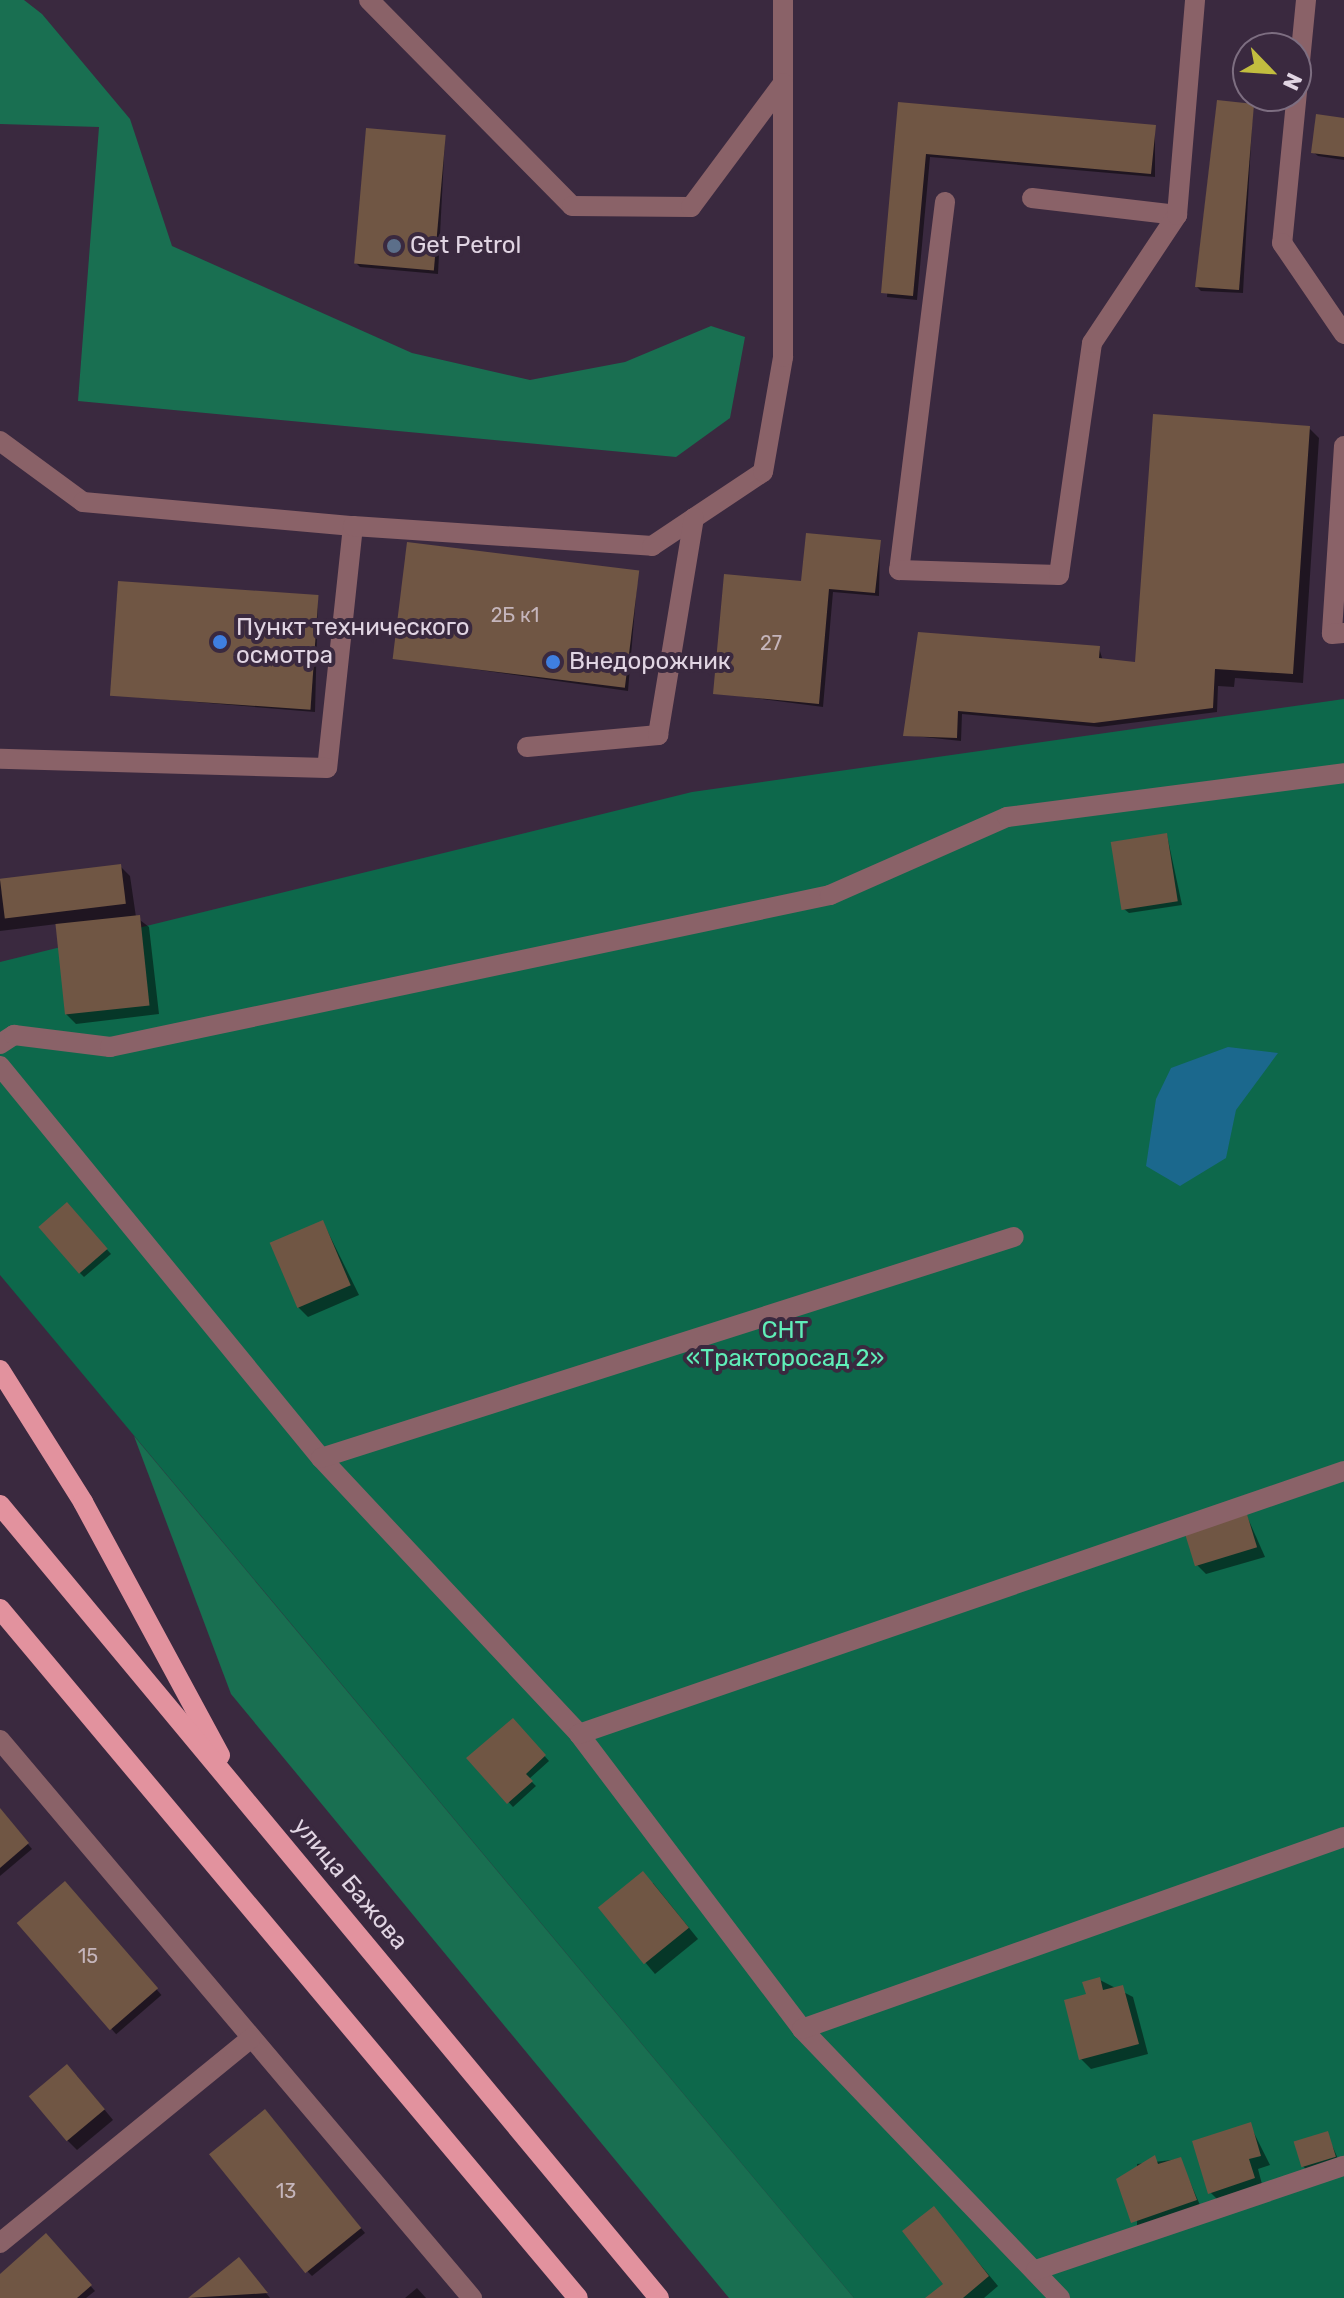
<!DOCTYPE html>
<meta charset="utf-8">
<style>
body{margin:0}
#map{position:relative;width:1344px;height:2298px;overflow:hidden;background:#3a293f;font-family:Rubik,sans-serif}
div>[style]{position:absolute}
.green>*{inset:0;background:#0d684b}
.forest>*{inset:0;background:#196f51}
.water>*{inset:0;background:#1b688d}
.shadow>*{inset:0;background:#0007;transform-origin:0 0}
.building>*{inset:0;background:#705644;transform-origin:0 0}
.minor>*{height:20px;margin:-10px;padding:0 10px;transform-origin:10px;border-radius:10px;background:#8a6268}
.major>*{height:20px;margin:-10px;padding:0 10px;transform-origin:10px;border-radius:10px;background:#e2929e}
.dots>*{width:22px;height:22px;translate:-50% -50%;box-sizing:border-box;border:4px solid #3a293f;border-radius:50%}
span{translate:-50% -50%;white-space:nowrap;text-align:center;line-height:1.15;-webkit-text-stroke:8px #3a293f;paint-order:stroke}
.number-label{font-size:20px;color:#c5b5bb}
.number-label span{-webkit-text-stroke-width:0}
.poi-label{font-size:24px;color:#e1d5e3}
.left{translate:0 -50%;text-align:left}
.park-label{font-size:24px;color:#5feeb8}
.street-label{font-size:24px;color:#e1d5e3}
.north{position:absolute;left:1232px;top:32px;width:80px;height:80px;box-sizing:border-box;background:#3a293f;border:2px solid #7d6e81;border-radius:50%;rotate:115deg;font-size:22px;font-weight:700;line-height:32px;text-align:center;color:#e1d5e3}
.north::after{content:'';display:block;margin:auto;width:28px;height:36px;background:#c2bd3f;clip-path:polygon(50% 0,100% 100%,50% 72%,0 100%)}
</style>
<div id="map">
<div class="green">
<div style="clip-path:polygon(1344px 699px,1344px 2298px,854px 2298px,0 1275px,0 962px,692px 792px)"></div>
</div>
<div class="forest">
<div style="clip-path:polygon(0 0,24px 0,42px 14px,130px 119px,172px 246px,412px 353px,530px 380px,625px 362px,711px 326px,745px 337px,730px 418px,676px 457px,78px 401px,99px 127px,0 124px)"></div>
<div style="clip-path:polygon(134px 1436px,854px 2298px,729px 2298px,231px 1694px)"></div>
</div>
<div class="water">
<div style="clip-path:polygon(1228px 1047px,1278px 1053px,1236px 1110px,1226px 1158px,1180px 1186px,1146px 1166px,1156px 1099px,1171px 1068px)"></div>
</div>
<div class="shadow">
<div style="clip-path:polygon(900px 104px,1155px 127px,1155px 177px,930px 157px,917px 300px,887px 297px)"></div>
<div style="clip-path:polygon(1253px 106px,1243px 293px,1201px 291px,1197px 287px)"></div>
<div style="clip-path:polygon(1344px 120px,1344px 160px,1318px 156px,1313px 152px)"></div>
<div style="clip-path:polygon(445px 137px,438px 274px,360px 267px,356px 263px)"></div>
<div style="clip-path:polygon(1309px 428px,1319px 438px,1303px 683px,1235px 678px,1234px 687px,1218px 686px,1217px 712px,1099px 727px,962px 714px,961px 741px,905px 735px,919px 634px,1099px 648px,1103px 661px,1136px 664px)"></div>
<div style="clip-path:polygon(880px 542px,879px 596px,833px 592px,823px 707px,716px 693px,803px 583px)"></div>
<div style="clip-path:polygon(638px 572px,628px 691px,394px 658px)"></div>
<div style="clip-path:polygon(318px 596px,315px 712px,112px 695px)"></div>
<div style="clip-path:polygon(1167px 835px,1182px 905px,1129px 913px,1124px 909px)"></div>
<div style="clip-path:polygon(120px 866px,130px 876px,136px 917px,149px 927px,159px 1014px,76px 1024px,66px 1014px,57px 924px,0 931px,0 881px)"></div>
<div style="clip-path:polygon(67px 1205px,111px 1254px,84px 1277px,80px 1273px)"></div>
<div style="clip-path:polygon(323px 1222px,359px 1295px,308px 1317px,298px 1307px)"></div>
<div style="clip-path:polygon(1246px 1514px,1265px 1557px,1206px 1574px,1196px 1564px)"></div>
<div style="clip-path:polygon(513px 1721px,549px 1761px,529px 1779px,536px 1786px,513px 1807px,468px 1758px)"></div>
<div style="clip-path:polygon(0 1810px,32px 1849px,0 1876px)"></div>
<div style="clip-path:polygon(653px 1883px,698px 1939px,655px 1974px,600px 1909px)"></div>
<div style="left:65px;top:1884px;width:147px;height:60px;rotate:49deg"></div>
<div style="clip-path:polygon(1100px 1980px,1133px 1997px,1148px 2054px,1091px 2069px,1081px 2059px,1088px 1996px)"></div>
<div style="clip-path:polygon(77px 2076px,113px 2120px,77px 2150px,67px 2140px)"></div>
<div style="clip-path:polygon(269px 2116px,365px 2233px,312px 2276px,308px 2272px)"></div>
<div style="clip-path:polygon(1250px 2125px,1270px 2165px,1258px 2169px,1263px 2188px,1220px 2202px,1210px 2192px)"></div>
<div style="clip-path:polygon(1327px 2134px,1339px 2161px,1307px 2171px,1303px 2166px)"></div>
<div style="clip-path:polygon(1180px 2159px,1200px 2205px,1137px 2227px,1137px 2164px)"></div>
<div style="clip-path:polygon(934px 2209px,998px 2286px,984px 2298px,929px 2298px,946px 2284px)"></div>
<div style="clip-path:polygon(46px 2236px,95px 2291px,86px 2298px,0 2298px,0 2277px)"></div>
<div style="clip-path:polygon(239px 2260px,270px 2298px,191px 2298px)"></div>
<div style="clip-path:polygon(417px 2288px,426px 2298px,405px 2298px)"></div>
</div>
<div class="building">
<div style="clip-path:polygon(1217px 100px,1254px 104px,1239px 290px,1195px 287px)"></div>
<div style="clip-path:polygon(898px 102px,1156px 125px,1151px 174px,926px 154px,913px 296px,881px 293px)"></div>
<div style="clip-path:polygon(1316px 114px,1344px 118px,1344px 157px,1311px 153px)"></div>
<div style="left:366px;top:128px;width:80px;height:136px;rotate:5deg"></div>
<div style="clip-path:polygon(1153px 414px,1310px 426px,1293px 674px,1215px 669px,1213px 708px,1094px 723px,958px 711px,957px 738px,903px 736px,918px 632px,1100px 646px,1099px 658px,1135px 662px)"></div>
<div style="clip-path:polygon(806px 533px,881px 540px,875px 593px,829px 589px,819px 704px,713px 694px,724px 574px,801px 581px)"></div>
<div style="left:407px;top:542px;width:234px;height:118px;rotate:7deg"></div>
<div style="left:118px;top:581px;width:201px;height:115px;rotate:4deg"></div>
<div style="left:1167px;top:833px;width:69px;height:57px;rotate:81deg"></div>
<div style="left:121px;top:864px;width:40px;height:122px;rotate:83deg"></div>
<div style="left:140px;top:915px;width:91px;height:85px;rotate:84deg"></div>
<div style="left:67px;top:1202px;width:62px;height:38px;rotate:49deg"></div>
<div style="left:323px;top:1220px;width:71px;height:58px;rotate:67deg"></div>
<div style="left:1246px;top:1511px;width:38px;height:65px;rotate:73deg"></div>
<div style="clip-path:polygon(513px 1718px,546px 1755px,526px 1774px,533px 1781px,507px 1804px,466px 1758px)"></div>
<div style="clip-path:polygon(0 1808px,29px 1843px,0 1868px)"></div>
<div style="left:643px;top:1871px;width:73px;height:58px;rotate:51deg"></div>
<div style="left:65px;top:1881px;width:142px;height:64px;rotate:49deg"></div>
<div style="clip-path:polygon(1100px 1977px,1103px 1990px,1123px 1985px,1139px 2044px,1079px 2060px,1064px 2000px,1086px 1994px,1082px 1982px)"></div>
<div style="left:67px;top:2064px;width:59px;height:50px;rotate:50deg"></div>
<div style="left:265px;top:2109px;width:153px;height:72px;rotate:51deg"></div>
<div style="clip-path:polygon(1251px 2122px,1261px 2156px,1249px 2159px,1255px 2178px,1208px 2194px,1192px 2141px)"></div>
<div style="left:1328px;top:2131px;width:27px;height:36px;rotate:73deg"></div>
<div style="clip-path:polygon(1155px 2155px,1158px 2164px,1181px 2157px,1197px 2200px,1131px 2223px,1116px 2179px)"></div>
<div style="clip-path:polygon(934px 2206px,989px 2276px,963px 2298px,925px 2298px,943px 2284px,902px 2231px)"></div>
<div style="clip-path:polygon(46px 2233px,92px 2285px,77px 2298px,0 2298px,0 2274px)"></div>
<div style="clip-path:polygon(239px 2257px,268px 2293px,188px 2298px)"></div>
</div>
<div class="minor">
<div style="left:369px;top:0;width:289px;rotate:45.4deg"></div>
<div style="left:572px;top:206px;width:119px;rotate:0.5deg"></div>
<div style="left:691px;top:207px;width:154px;rotate:-53.4deg"></div>
<div style="left:783px;top:83px;width:83px;rotate:-90deg"></div>
<div style="left:1306px;top:0;width:244px;rotate:95.6deg"></div>
<div style="left:1282px;top:243px;width:110px;rotate:55.7deg"></div>
<div style="left:1032px;top:198px;width:146px;rotate:6.7deg"></div>
<div style="left:945px;top:202px;width:371px;rotate:97.1deg"></div>
<div style="left:899px;top:570px;width:160px;rotate:1.8deg"></div>
<div style="left:1059px;top:575px;width:234px;rotate:-81.9deg"></div>
<div style="left:1092px;top:343px;width:154px;rotate:-56.4deg"></div>
<div style="left:1177px;top:215px;width:216px;rotate:-85.2deg"></div>
<div style="left:0;top:441px;width:103px;rotate:36.3deg"></div>
<div style="left:83px;top:502px;width:271px;rotate:5.1deg"></div>
<div style="left:353px;top:526px;width:243px;rotate:96.1deg"></div>
<div style="left:327px;top:768px;width:327px;rotate:-178.4deg"></div>
<div style="left:1344px;top:446px;width:188px;rotate:93.7deg"></div>
<div style="left:1332px;top:634px;width:12px;rotate:-5deg"></div>
<div style="left:353px;top:526px;width:300px;rotate:3.8deg"></div>
<div style="left:652px;top:546px;width:133px;rotate:-33.7deg"></div>
<div style="left:763px;top:472px;width:117px;rotate:-80.1deg"></div>
<div style="left:783px;top:357px;width:274px;rotate:-90deg"></div>
<div style="left:527px;top:747px;width:132px;rotate:-5.2deg"></div>
<div style="left:658px;top:735px;width:220px;rotate:-80.6deg"></div>
<div style="left:0;top:1044px;width:17px;rotate:-33deg"></div>
<div style="left:14px;top:1035px;width:97px;rotate:7.1deg"></div>
<div style="left:110px;top:1047px;width:736px;rotate:-11.92deg"></div>
<div style="left:830px;top:895px;width:193px;rotate:-23.8deg"></div>
<div style="left:1007px;top:817px;width:340px;rotate:-7.4deg"></div>
<div style="left:0;top:1066px;width:507px;rotate:50.69deg"></div>
<div style="left:321px;top:1458px;width:378px;rotate:46.9deg"></div>
<div style="left:579px;top:1734px;width:370px;rotate:52.9deg"></div>
<div style="left:802px;top:2029px;width:373px;rotate:46.2deg"></div>
<div style="left:321px;top:1458px;width:727px;rotate:-17.69deg"></div>
<div style="left:579px;top:1734px;width:809px;rotate:-18.97deg"></div>
<div style="left:0;top:1740px;width:731px;rotate:49.77deg"></div>
<div style="left:802px;top:2029px;width:575px;rotate:-19.51deg"></div>
<div style="left:0;top:2243px;width:324px;rotate:-39.2deg"></div>
<div style="left:1036px;top:2270px;width:325px;rotate:-18.7deg"></div>
</div>
<div class="major">
<div style="left:0;top:1370px;width:156px;rotate:57.8deg"></div>
<div style="left:83px;top:1502px;width:288px;rotate:61.6deg"></div>
<div style="left:0;top:1505px;width:1031px;rotate:50.27deg"></div>
<div style="left:0;top:1609px;width:899px;rotate:50.01deg"></div>
</div>
<div class="dots">
<div style="left:394px;top:246px;background:#5c6f8a"></div>
<div style="left:220px;top:642px;background:#3f7fe0"></div>
<div style="left:553px;top:662px;background:#3f7fe0"></div>
</div>
<div class="number-label">
<span style="left:515px;top:615px">2Б к1</span>
<span style="left:771px;top:643px">27</span>
<span style="left:88px;top:1956px">15</span>
<span style="left:286px;top:2191px">13</span>
</div>
<div class="poi-label">
<span class="left" style="left:410px;top:246px">Get Petrol</span>
<span class="left" style="left:236px;top:642px">Пункт технического<br>осмотра</span>
<span class="left" style="left:569px;top:662px">Внедорожник</span>
</div>
<div class="park-label">
<span style="left:785px;top:1345px">СНТ<br>«Тракторосад 2»</span>
</div>
<div class="street-label">
<span style="left:350px;top:1884px;rotate:50deg">улица Бажова</span>
</div>
<div class="north">N</div>
</div>
